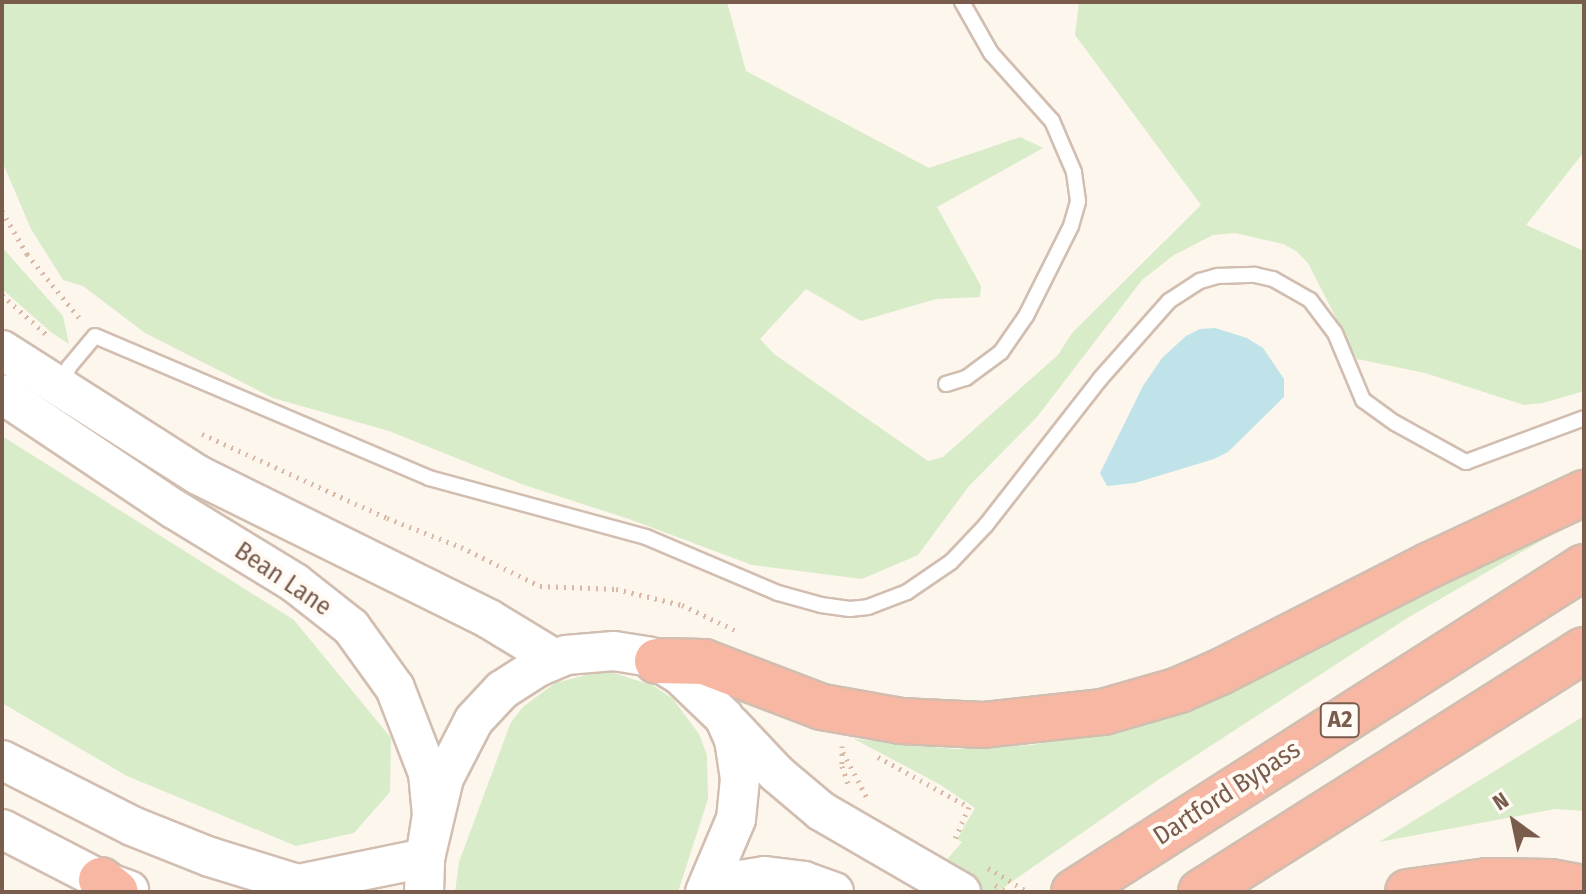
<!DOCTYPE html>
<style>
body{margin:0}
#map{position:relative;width:1586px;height:894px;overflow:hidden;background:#fdf6ec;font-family:"Fira Sans Condensed",sans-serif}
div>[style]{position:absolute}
.green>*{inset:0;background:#d8ecc9}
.water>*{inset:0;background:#bfe3e8}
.path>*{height:5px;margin-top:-2.5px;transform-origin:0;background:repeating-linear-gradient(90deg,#d9b8a5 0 2px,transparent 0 8px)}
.roads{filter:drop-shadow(2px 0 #d1beb0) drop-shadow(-2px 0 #d1beb0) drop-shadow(0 2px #d1beb0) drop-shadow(0 -2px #d1beb0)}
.lane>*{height:14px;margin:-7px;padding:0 7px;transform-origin:7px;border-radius:7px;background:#fff}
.secondary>*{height:38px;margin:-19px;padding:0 19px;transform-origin:19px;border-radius:19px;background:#fff}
.highway>*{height:44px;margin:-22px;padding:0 22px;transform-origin:22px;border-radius:22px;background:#f7b7a3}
span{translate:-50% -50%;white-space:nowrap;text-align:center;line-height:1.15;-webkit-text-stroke:8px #fffaf3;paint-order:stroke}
.shield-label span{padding:2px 6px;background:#fffaf3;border:2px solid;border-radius:6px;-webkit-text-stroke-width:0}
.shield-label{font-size:24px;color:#7a5c4d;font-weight:700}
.street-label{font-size:26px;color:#7a5c4d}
.frame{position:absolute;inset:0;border:4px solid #7a5c4d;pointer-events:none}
.north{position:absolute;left:1474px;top:782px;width:80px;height:80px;-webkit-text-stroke:6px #fffaf3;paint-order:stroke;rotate:327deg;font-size:22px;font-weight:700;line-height:32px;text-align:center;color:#7a5c4d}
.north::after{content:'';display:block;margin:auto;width:28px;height:36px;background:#7a5c4d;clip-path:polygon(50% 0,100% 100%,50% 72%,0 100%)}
</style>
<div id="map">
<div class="green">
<div style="clip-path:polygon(2px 2px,727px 2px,746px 71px,929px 168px,1020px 137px,1043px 148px,937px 207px,981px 286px,980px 297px,936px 299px,861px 321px,806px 289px,760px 339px,774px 354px,928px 461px,943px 457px,1058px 355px,1072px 333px,1201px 205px,1075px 35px,1079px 2px,1584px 2px,1584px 152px,1526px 225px,1584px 251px,1584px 391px,1543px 403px,1524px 405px,1425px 373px,1357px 359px,1308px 263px,1296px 251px,1283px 244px,1235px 233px,1213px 235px,1174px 255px,1142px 280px,1037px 417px,969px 486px,918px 555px,862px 579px,752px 565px,629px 519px,524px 485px,389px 431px,273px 398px,145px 333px,83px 286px,63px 280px,31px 229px,2px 161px)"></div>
<div style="clip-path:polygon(2px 247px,63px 316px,69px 344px,52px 333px,2px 289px)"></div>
<div style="clip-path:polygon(2px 436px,294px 620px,391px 738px,390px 792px,354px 833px,296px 846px,127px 776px,2px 703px)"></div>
<div style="clip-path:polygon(1584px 516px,1409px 617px,1155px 782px,997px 892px,919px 892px,962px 842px,957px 839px,975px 808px,939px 784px,854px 739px,955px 749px,1032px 745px,1123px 727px,1218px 693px,1223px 697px,1389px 606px)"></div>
<div style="clip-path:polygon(594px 673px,614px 673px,654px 686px,673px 699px,699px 734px,707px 755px,708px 799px,678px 892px,455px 892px,459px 862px,511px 722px,523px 707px,555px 683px)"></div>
<div style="clip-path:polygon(1584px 716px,1584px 811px,1555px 809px,1379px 842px)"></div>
</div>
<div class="water">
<div style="clip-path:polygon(1215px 328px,1247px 338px,1263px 348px,1284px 379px,1284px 397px,1228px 452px,1214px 459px,1135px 483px,1107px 486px,1100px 473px,1143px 386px,1162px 358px,1186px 336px,1200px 329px)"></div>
</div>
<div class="path">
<div style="left:2px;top:211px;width:50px;rotate:59.8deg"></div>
<div style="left:27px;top:254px;width:85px;rotate:50.7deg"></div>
<div style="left:2px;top:295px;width:59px;rotate:41.6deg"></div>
<div style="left:202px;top:434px;width:203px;rotate:24.4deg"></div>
<div style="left:387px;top:518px;width:79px;rotate:21.4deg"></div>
<div style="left:461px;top:547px;width:88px;rotate:26.3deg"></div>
<div style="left:540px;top:586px;width:76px;rotate:2.3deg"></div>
<div style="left:616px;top:589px;width:68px;rotate:13.6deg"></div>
<div style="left:682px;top:605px;width:63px;rotate:25.3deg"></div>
<div style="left:842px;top:746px;width:20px;rotate:90deg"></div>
<div style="left:842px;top:766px;width:21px;rotate:71deg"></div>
<div style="left:843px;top:752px;width:50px;rotate:62.4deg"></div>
<div style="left:878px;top:757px;width:104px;rotate:28.8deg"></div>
<div style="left:969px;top:807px;width:34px;rotate:114deg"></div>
<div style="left:988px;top:868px;width:47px;rotate:31deg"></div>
<div style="left:995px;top:885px;width:14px;rotate:30deg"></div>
</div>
<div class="roads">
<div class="lane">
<div style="left:946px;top:384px;width:21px;rotate:-17deg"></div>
<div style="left:966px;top:378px;width:44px;rotate:-36.6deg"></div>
<div style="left:1001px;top:352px;width:44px;rotate:-55.2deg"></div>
<div style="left:1026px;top:316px;width:101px;rotate:-63.4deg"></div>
<div style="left:1071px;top:226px;width:26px;rotate:-74deg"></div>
<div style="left:1078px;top:201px;width:29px;rotate:-98deg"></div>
<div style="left:1074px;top:172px;width:56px;rotate:-113.3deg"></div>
<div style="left:1052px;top:121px;width:91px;rotate:-131.9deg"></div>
<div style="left:991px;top:53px;width:59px;rotate:-119.6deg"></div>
<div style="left:61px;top:387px;width:22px;rotate:-68deg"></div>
<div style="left:69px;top:367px;width:40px;rotate:-50deg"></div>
<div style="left:95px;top:336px;width:363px;rotate:23deg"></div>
<div style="left:429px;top:478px;width:225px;rotate:15.2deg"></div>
<div style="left:646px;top:537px;width:143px;rotate:23deg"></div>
<div style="left:778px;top:593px;width:45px;rotate:15.6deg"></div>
<div style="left:821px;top:605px;width:29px;rotate:8deg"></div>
<div style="left:850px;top:609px;width:18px;rotate:-6deg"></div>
<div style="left:868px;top:607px;width:42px;rotate:-21deg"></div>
<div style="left:907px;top:592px;width:53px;rotate:-34.3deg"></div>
<div style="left:951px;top:562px;width:51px;rotate:-46.6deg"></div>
<div style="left:986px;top:525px;width:185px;rotate:-52deg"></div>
<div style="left:1100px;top:379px;width:104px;rotate:-48.5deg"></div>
<div style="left:1169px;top:301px;width:37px;rotate:-33deg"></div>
<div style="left:1200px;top:281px;width:19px;rotate:-16deg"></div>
<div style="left:1218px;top:276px;width:37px;rotate:-2deg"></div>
<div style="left:1255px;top:275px;width:18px;rotate:13deg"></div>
<div style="left:1273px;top:279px;width:43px;rotate:29.6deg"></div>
<div style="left:1310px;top:300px;width:41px;rotate:52.9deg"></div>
<div style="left:1335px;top:333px;width:73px;rotate:67.3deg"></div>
<div style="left:1363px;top:400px;width:39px;rotate:36deg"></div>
<div style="left:1395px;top:423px;width:81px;rotate:28.8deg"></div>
<div style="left:1466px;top:462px;width:126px;rotate:-20.4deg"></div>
</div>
<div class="secondary">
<div style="left:2px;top:350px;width:232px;rotate:32.5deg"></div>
<div style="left:198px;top:475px;width:325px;rotate:26.3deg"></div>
<div style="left:489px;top:619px;width:77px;rotate:31.2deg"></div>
<div style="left:2px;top:394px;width:207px;rotate:33.8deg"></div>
<div style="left:174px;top:509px;width:142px;rotate:31.4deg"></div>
<div style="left:295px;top:583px;width:71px;rotate:38.2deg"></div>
<div style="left:351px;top:627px;width:75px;rotate:54.2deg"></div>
<div style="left:395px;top:688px;width:91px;rotate:68.8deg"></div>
<div style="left:428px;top:773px;width:42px;rotate:84.6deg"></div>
<div style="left:432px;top:815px;width:44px;rotate:99.2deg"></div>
<div style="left:731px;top:725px;width:66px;rotate:46.8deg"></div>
<div style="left:776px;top:773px;width:59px;rotate:40.2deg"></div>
<div style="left:821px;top:811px;width:162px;rotate:30.1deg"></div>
<div style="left:2px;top:760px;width:146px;rotate:26.9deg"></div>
<div style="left:132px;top:826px;width:84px;rotate:21.7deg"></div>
<div style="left:210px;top:857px;width:92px;rotate:17.1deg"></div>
<div style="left:298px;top:884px;width:130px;rotate:-11.6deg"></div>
<div style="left:2px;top:829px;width:111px;rotate:27.3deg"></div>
<div style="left:101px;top:880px;width:30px;rotate:20deg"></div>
<div style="left:424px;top:892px;width:34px;rotate:-88deg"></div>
<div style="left:425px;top:858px;width:82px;rotate:-76.6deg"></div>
<div style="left:444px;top:778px;width:65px;rotate:-62.7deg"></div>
<div style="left:474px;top:720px;width:41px;rotate:-47deg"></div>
<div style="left:502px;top:690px;width:43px;rotate:-32.6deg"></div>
<div style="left:538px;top:667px;width:30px;rotate:-23deg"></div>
<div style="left:566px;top:655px;width:48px;rotate:-4.8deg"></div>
<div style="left:614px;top:651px;width:36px;rotate:9deg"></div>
<div style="left:650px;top:657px;width:35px;rotate:31deg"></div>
<div style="left:680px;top:675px;width:61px;rotate:43.7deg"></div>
<div style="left:724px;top:717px;width:24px;rotate:66deg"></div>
<div style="left:734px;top:739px;width:40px;rotate:81.5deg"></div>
<div style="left:740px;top:779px;width:40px;rotate:95.7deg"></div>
<div style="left:736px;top:819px;width:79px;rotate:113deg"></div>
<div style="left:717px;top:892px;width:26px;rotate:-28deg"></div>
<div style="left:740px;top:880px;width:25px;rotate:-9deg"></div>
<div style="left:765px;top:876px;width:39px;rotate:7deg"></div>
<div style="left:804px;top:881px;width:32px;rotate:20deg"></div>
</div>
<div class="highway">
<div style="left:657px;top:661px;width:47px;rotate:1.2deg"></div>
<div style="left:704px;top:662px;width:126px;rotate:20.9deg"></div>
<div style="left:822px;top:707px;width:80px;rotate:10deg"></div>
<div style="left:901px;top:721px;width:82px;rotate:2.8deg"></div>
<div style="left:983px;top:725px;width:121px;rotate:-6.2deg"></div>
<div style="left:1103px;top:712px;width:79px;rotate:-16.1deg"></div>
<div style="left:1179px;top:690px;width:45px;rotate:-23.7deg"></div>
<div style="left:1220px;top:672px;width:236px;rotate:-27deg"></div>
<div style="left:1430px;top:565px;width:170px;rotate:-25.1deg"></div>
<div style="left:101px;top:880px;width:19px;rotate:39deg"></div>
<div style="left:1074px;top:892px;width:605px;rotate:-32.51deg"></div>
<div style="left:1201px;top:892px;width:453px;rotate:-32.3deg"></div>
<div style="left:1408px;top:892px;width:80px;rotate:-7.9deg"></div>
<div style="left:1487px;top:881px;width:63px;rotate:0.9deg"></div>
<div style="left:1550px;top:882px;width:35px;rotate:10deg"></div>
</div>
</div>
<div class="shield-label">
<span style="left:1340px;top:720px">A2</span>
</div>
<div class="street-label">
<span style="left:283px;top:579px;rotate:34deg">Bean Lane</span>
<span style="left:1227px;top:793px;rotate:-33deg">Dartford Bypass</span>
</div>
<div class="frame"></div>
<div class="north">N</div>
</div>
